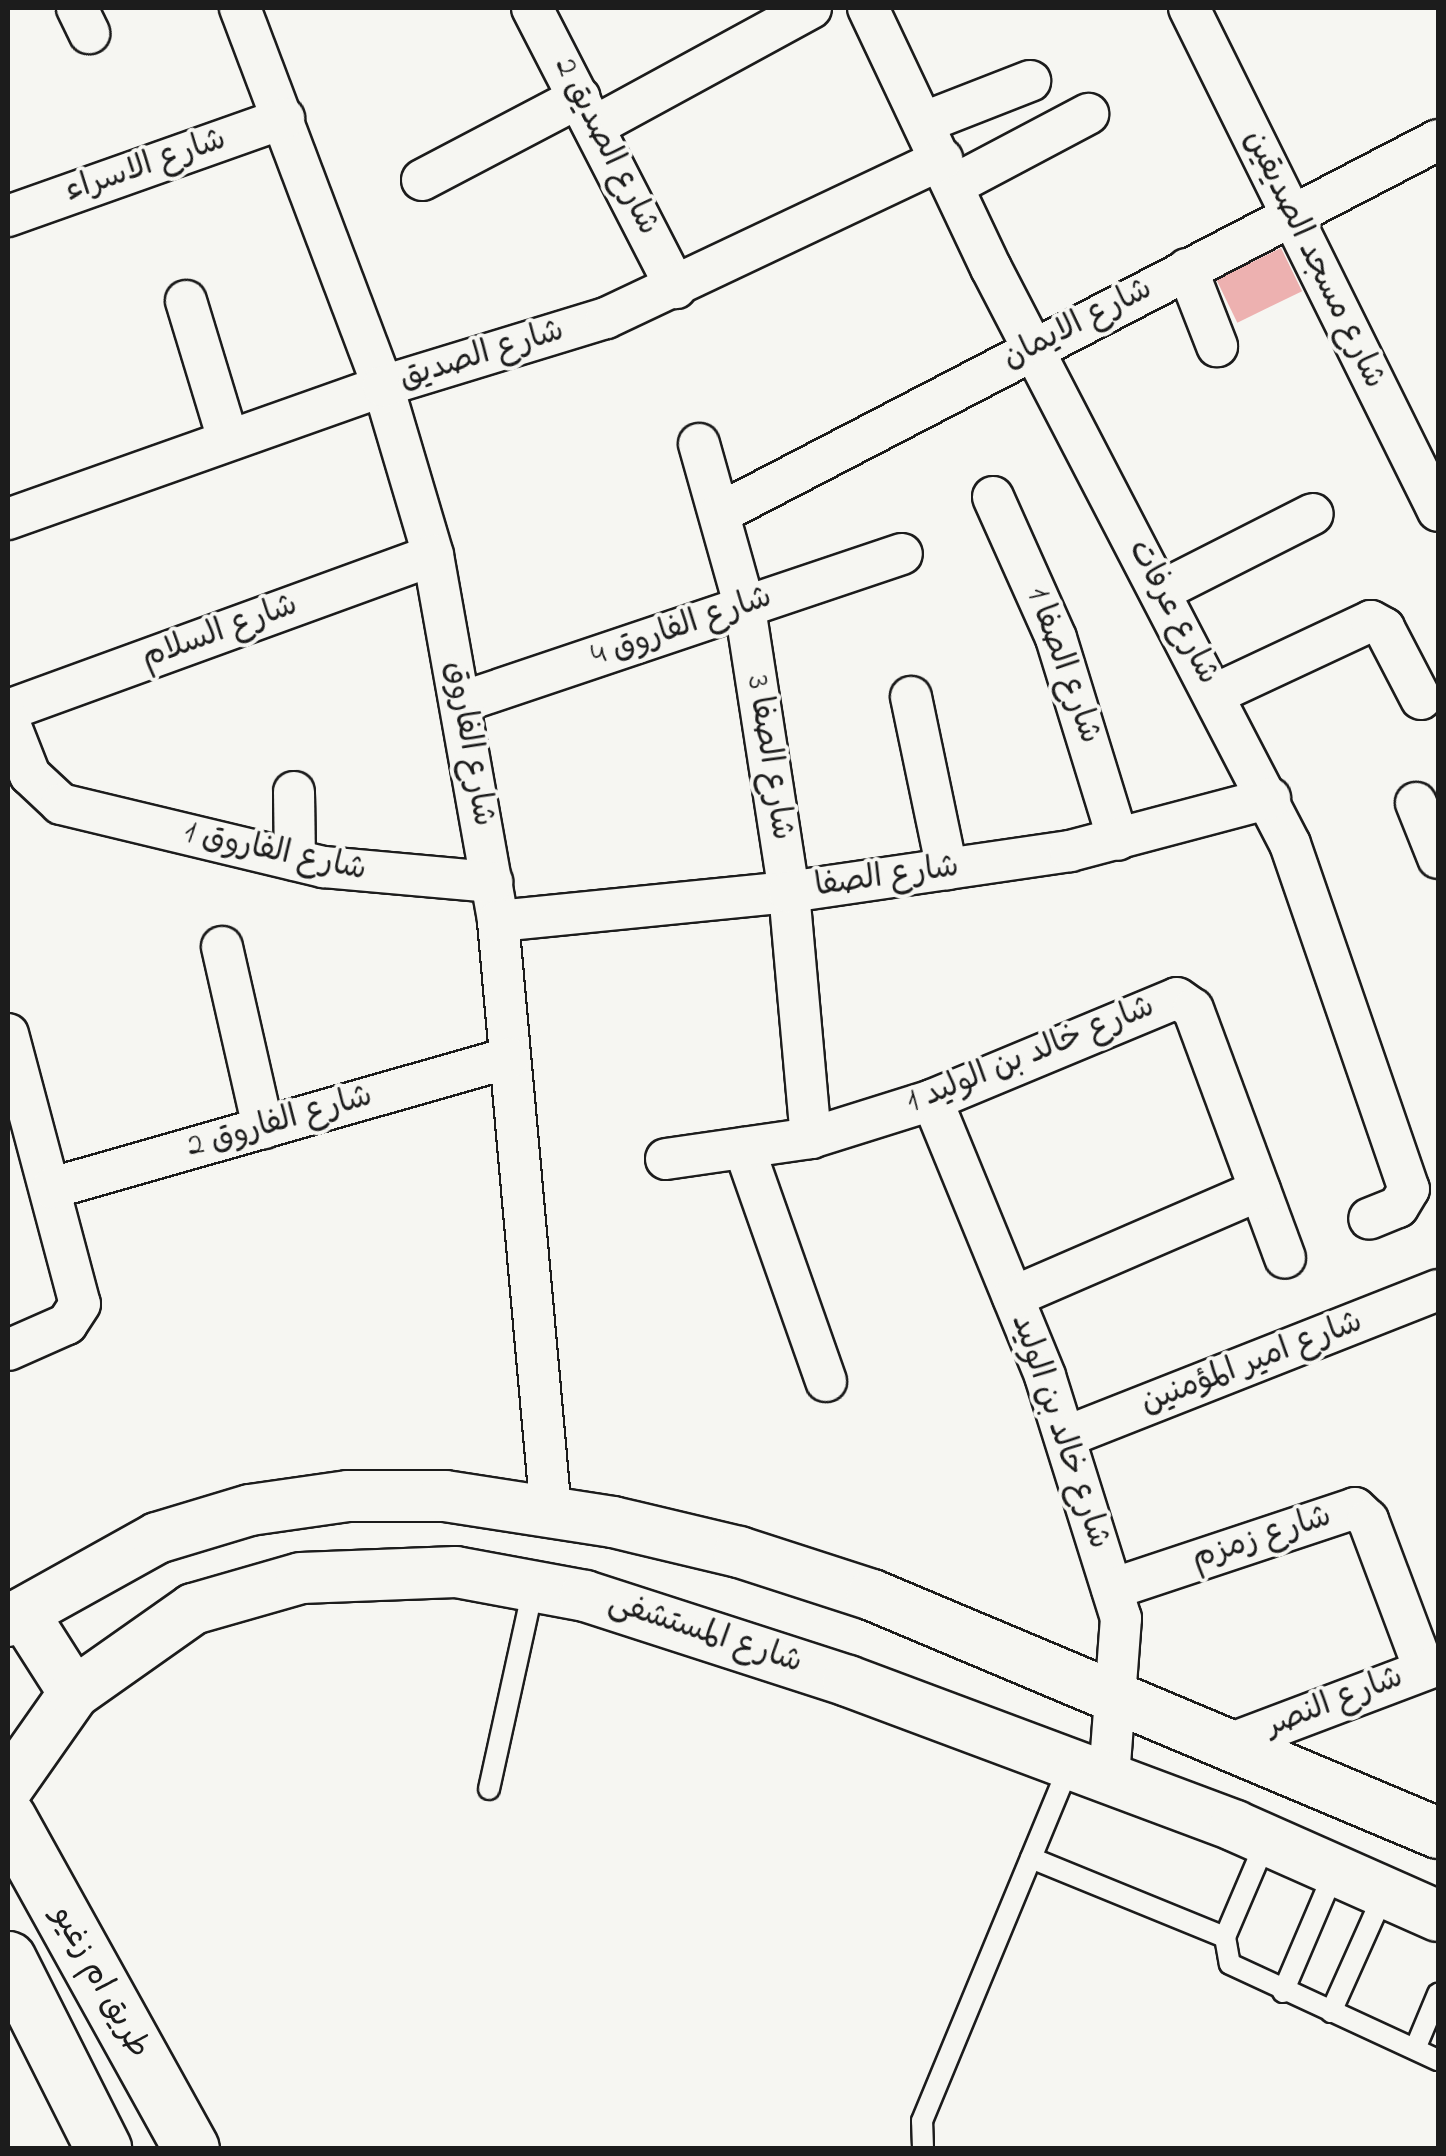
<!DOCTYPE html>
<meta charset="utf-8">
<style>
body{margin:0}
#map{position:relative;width:1446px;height:2156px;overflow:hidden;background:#f6f6f2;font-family:"Indie Flower","Playpen Sans Arabic",sans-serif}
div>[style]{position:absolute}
.building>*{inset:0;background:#edb1b0;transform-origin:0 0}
.roads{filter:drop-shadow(2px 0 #1c1c1c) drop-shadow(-2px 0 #1c1c1c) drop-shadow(0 2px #1c1c1c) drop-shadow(0 -2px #1c1c1c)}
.service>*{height:20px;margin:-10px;padding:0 10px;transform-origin:10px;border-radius:10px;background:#f6f6f2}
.minor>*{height:40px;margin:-20px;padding:0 20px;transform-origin:20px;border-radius:20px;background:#f6f6f2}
.tertiary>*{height:50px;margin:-25px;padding:0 25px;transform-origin:25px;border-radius:25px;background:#f6f6f2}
.primary>*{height:55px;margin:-27.5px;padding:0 27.5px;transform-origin:27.5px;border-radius:27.5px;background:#f6f6f2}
span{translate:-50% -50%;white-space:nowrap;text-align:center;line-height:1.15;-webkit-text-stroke:8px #f6f6f2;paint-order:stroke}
.street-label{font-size:32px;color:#1c1c1c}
.frame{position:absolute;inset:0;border:10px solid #1c1c1c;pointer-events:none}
</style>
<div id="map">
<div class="building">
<div style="left:1281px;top:248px;width:48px;height:72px;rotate:64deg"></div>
</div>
<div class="roads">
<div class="service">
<div style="left:489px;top:1789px;width:209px;rotate:-77.6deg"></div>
<div style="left:1266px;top:1841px;width:104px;rotate:113.1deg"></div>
<div style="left:1225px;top:1937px;width:27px;rotate:80deg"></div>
<div style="left:1230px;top:1964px;width:229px;rotate:24.8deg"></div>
<div style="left:1031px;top:1858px;width:209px;rotate:22.2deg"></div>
<div style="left:1283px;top:1992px;width:133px;rotate:-66.9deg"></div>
<div style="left:1331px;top:2012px;width:133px;rotate:-65.9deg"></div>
<div style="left:1415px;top:2049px;width:60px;rotate:-67.3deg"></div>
<div style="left:923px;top:2148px;width:27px;rotate:-92deg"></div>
<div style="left:922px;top:2121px;width:387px;rotate:-67.5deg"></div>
</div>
<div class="minor">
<div style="left:77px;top:8px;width:28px;rotate:64deg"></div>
<div style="left:240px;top:8px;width:404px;rotate:69.3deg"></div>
<div style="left:383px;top:386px;width:176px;rotate:73.5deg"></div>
<div style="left:433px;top:555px;width:372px;rotate:79.9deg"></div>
<div style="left:498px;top:921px;width:593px;rotate:84.88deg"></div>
<div style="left:532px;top:8px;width:315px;rotate:62.8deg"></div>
<div style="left:868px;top:8px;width:288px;rotate:64.7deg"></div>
<div style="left:991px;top:268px;width:649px;rotate:62.57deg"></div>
<div style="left:1290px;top:844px;width:365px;rotate:71deg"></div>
<div style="left:1409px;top:1189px;width:21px;rotate:121deg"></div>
<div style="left:1398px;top:1207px;width:31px;rotate:158deg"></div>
<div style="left:1189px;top:8px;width:561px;rotate:63.66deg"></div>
<div style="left:925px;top:122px;width:113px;rotate:-21.3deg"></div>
<div style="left:595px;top:126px;width:246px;rotate:-28.6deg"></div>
<div style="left:422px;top:180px;width:178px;rotate:-27.7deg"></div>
<div style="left:954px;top:185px;width:152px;rotate:-27.9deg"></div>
<div style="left:8px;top:216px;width:293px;rotate:-19.5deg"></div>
<div style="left:1187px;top:269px;width:83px;rotate:68.7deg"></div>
<div style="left:186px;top:301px;width:144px;rotate:73.1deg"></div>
<div style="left:699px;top:444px;width:170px;rotate:74.3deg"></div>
<div style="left:745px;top:608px;width:287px;rotate:81.2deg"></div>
<div style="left:789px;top:892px;width:247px;rotate:84.9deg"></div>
<div style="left:993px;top:497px;width:154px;rotate:65.9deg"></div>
<div style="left:1056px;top:638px;width:211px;rotate:72.9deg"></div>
<div style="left:720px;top:513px;width:809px;rotate:-27.45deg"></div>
<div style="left:8px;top:519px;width:398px;rotate:-19.5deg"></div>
<div style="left:383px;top:386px;width:233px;rotate:-17deg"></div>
<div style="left:606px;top:318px;width:372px;rotate:-25.3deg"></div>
<div style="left:1161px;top:591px;width:170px;rotate:-26.9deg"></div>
<div style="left:1215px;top:694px;width:172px;rotate:-25.1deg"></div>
<div style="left:1371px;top:621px;width:15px;rotate:28deg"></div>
<div style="left:1384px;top:628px;width:80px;rotate:62.5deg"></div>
<div style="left:911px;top:697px;width:176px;rotate:78.2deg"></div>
<div style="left:462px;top:702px;width:464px;rotate:-18.6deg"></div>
<div style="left:8px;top:710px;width:452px;rotate:-20deg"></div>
<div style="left:8px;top:719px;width:60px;rotate:68.6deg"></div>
<div style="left:30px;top:775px;width:42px;rotate:43.1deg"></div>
<div style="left:61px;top:804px;width:270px;rotate:13.5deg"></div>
<div style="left:324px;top:867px;width:169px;rotate:5.1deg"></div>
<div style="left:294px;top:792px;width:68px;rotate:89.2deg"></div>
<div style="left:1416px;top:803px;width:59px;rotate:68.2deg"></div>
<div style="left:498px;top:921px;width:292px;rotate:-5.7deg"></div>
<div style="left:789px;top:892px;width:284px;rotate:-8.3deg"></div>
<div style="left:1070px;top:851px;width:207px;rotate:-14.8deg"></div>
<div style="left:222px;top:947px;width:186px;rotate:77.2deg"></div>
<div style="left:8px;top:1034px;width:279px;rotate:75.1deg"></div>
<div style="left:80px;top:1304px;width:24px;rotate:123deg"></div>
<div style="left:67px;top:1324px;width:64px;rotate:156.2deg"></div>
<div style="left:932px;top:1100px;width:298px;rotate:67.7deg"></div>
<div style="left:1045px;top:1376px;width:254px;rotate:72.6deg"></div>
<div style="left:1121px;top:1618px;width:158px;rotate:94.3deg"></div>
<div style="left:744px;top:1148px;width:247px;rotate:70.6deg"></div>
<div style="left:666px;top:1159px;width:147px;rotate:-8.2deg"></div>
<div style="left:811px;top:1138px;width:127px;rotate:-17.4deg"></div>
<div style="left:932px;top:1100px;width:265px;rotate:-22.6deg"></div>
<div style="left:1177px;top:998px;width:19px;rotate:35deg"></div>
<div style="left:1193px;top:1009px;width:265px;rotate:69.7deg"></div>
<div style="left:52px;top:1188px;width:475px;rotate:-15.9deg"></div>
<div style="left:1013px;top:1297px;width:269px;rotate:-23.4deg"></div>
<div style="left:1065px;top:1437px;width:401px;rotate:-21.5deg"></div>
<div style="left:1112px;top:1589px;width:256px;rotate:-18.4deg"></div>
<div style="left:1355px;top:1508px;width:18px;rotate:43deg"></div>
<div style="left:1368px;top:1520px;width:159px;rotate:69.4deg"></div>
<div style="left:1232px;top:1743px;width:220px;rotate:-20.7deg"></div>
</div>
<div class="tertiary">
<div style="left:23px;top:1613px;width:95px;rotate:57.5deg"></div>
<div style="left:8px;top:1621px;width:171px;rotate:-29.1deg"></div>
<div style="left:157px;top:1538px;width:97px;rotate:-16.8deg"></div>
<div style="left:250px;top:1510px;width:99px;rotate:-8.1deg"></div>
<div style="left:348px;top:1496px;width:97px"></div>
<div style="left:445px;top:1496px;width:170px;rotate:8.8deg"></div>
<div style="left:613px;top:1522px;width:130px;rotate:13.4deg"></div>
<div style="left:739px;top:1552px;width:140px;rotate:17.9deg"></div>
<div style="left:872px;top:1595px;width:614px;rotate:22.81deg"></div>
<div style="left:8px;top:1787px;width:115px;rotate:-54.9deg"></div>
<div style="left:74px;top:1693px;width:146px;rotate:-35.2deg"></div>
<div style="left:193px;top:1609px;width:112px;rotate:-16deg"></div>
<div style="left:301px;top:1578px;width:155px;rotate:-2.2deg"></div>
<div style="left:456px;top:1572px;width:131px;rotate:10.5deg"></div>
<div style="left:585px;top:1596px;width:276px;rotate:17.9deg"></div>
<div style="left:848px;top:1681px;width:413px;rotate:20.5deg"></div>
<div style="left:1235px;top:1826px;width:222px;rotate:23.9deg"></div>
</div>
<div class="primary">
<div style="left:8px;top:1818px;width:377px;rotate:61deg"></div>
<div style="left:8px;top:1959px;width:212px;rotate:63.3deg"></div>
</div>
</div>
<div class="street-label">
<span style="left:605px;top:147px;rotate:63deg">شارع الصديق 2</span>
<span style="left:146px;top:167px;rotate:-19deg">شارع الاسراء</span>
<span style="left:1313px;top:260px;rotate:64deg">شارع مسجد الصديقين</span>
<span style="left:1078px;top:325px;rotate:-27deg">شارع الايمان</span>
<span style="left:482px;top:356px;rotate:-17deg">شارع الصديق</span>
<span style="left:1172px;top:613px;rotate:62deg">شارع عرفات</span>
<span style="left:682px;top:628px;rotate:-19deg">شارع الفاروق 4</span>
<span style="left:220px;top:633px;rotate:-20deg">شارع السلام</span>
<span style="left:1062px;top:666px;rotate:70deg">شارع الصفا 1</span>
<span style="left:468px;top:744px;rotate:80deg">شارع الفاروق</span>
<span style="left:768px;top:758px;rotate:81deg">شارع الصفا 3</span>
<span style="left:275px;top:853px;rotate:12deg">شارع الفاروق 1</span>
<span style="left:887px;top:878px;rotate:-8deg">شارع الصفا</span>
<span style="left:1031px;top:1056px;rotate:-22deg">شارع خالد بن الوليد 1</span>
<span style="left:280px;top:1123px;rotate:-16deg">شارع الفاروق 2</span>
<span style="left:1252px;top:1364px;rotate:-21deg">شارع امير المؤمنين</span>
<span style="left:1059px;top:1432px;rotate:71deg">شارع خالد بن الوليد</span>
<span style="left:1262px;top:1539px;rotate:-18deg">شارع زمزم</span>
<span style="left:705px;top:1634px;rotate:18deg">شارع المستشفى</span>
<span style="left:1335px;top:1703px;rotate:-21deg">شارع النصر</span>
<span style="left:99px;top:1983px;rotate:61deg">طريق ام زغيو</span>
</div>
<div class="frame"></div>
</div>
